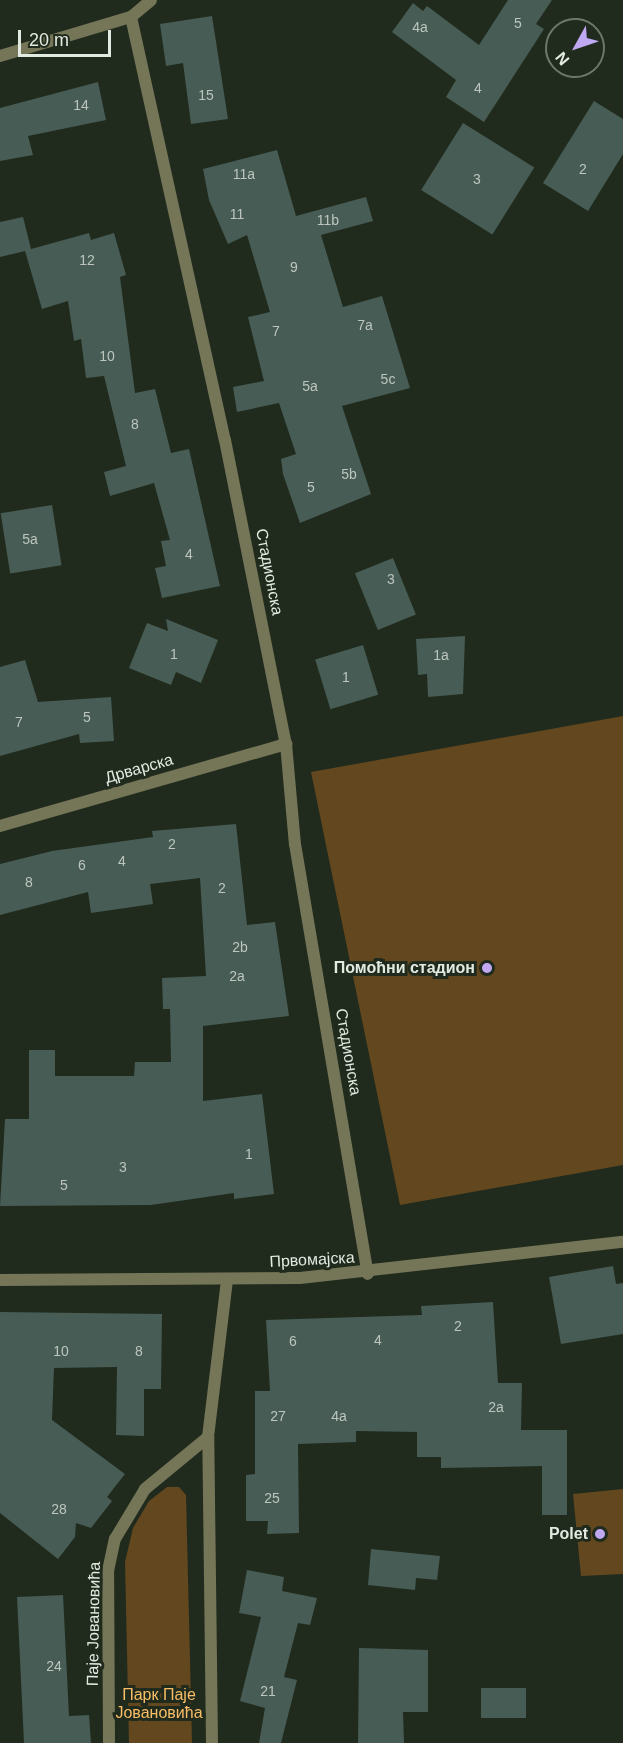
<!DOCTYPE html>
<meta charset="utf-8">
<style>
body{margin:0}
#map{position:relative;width:623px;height:1743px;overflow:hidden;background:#202b1d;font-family:Helvetica,sans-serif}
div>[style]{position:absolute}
.green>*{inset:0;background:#62471f}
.building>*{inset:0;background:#475c55;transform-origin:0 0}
.street>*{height:12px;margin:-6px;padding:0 6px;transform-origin:6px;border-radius:6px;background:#757558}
.dots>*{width:16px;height:16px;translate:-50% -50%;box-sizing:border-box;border:3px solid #202b1d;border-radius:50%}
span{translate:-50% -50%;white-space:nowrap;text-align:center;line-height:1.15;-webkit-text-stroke:6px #202b1d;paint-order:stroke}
.number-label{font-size:14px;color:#bcc6be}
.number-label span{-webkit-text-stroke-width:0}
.street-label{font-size:16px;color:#e3eae1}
.poi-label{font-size:16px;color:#e3eae1;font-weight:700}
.right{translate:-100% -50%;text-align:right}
.park-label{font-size:16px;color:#f8bd66}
.north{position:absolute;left:545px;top:18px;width:60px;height:60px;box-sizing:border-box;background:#202b1d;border:2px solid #6e776b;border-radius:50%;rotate:230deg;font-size:16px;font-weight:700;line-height:24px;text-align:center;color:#e3eae1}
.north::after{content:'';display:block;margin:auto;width:21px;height:27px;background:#c1a8f3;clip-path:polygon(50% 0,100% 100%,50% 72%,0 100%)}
.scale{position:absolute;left:18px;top:30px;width:93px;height:27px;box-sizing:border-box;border:3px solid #e3eae1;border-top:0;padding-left:8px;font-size:18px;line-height:21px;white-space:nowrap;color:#e3eae1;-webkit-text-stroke:4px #202b1d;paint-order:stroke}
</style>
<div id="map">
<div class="green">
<div style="clip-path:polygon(623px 716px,623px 1165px,400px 1205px,311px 772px)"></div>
<div style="clip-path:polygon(167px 1487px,179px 1487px,186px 1495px,192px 1743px,129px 1743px,125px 1562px,133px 1528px,149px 1501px)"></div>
<div style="clip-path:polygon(623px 1489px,623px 1574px,581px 1576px,573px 1494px)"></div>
</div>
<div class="building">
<div style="clip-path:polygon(508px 0,552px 0,536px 24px,544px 29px,484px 122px,446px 97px,456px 80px,392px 32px,413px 3px,423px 11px,427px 6px,479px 45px)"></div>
<div style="clip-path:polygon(212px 16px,228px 119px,191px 124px,183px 63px,166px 66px,160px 24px)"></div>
<div style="clip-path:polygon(98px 82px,106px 120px,28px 136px,33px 155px,0 161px,0 108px)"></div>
<div style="clip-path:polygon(594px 101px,623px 119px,623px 154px,588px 211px,543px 183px)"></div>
<div style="left:463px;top:123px;width:84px;height:79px;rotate:32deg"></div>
<div style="clip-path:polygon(277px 150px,296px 216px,366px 197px,373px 221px,321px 235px,343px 307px,382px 296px,410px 388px,342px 406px,371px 494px,300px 523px,283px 474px,281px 459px,296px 454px,279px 403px,237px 412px,233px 387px,264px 381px,248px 317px,270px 312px,247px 235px,228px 244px,209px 200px,203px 169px)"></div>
<div style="clip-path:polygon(23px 217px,31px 249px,89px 233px,91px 240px,114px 233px,126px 275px,120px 277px,135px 393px,155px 389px,171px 453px,189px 449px,220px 586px,162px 598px,155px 568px,166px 566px,161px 541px,170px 540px,154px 483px,110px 496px,104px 472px,126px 466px,104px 376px,86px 378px,81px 339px,74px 341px,68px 301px,42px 309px,25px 251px,0 257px,0 222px)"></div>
<div style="left:52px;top:505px;width:61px;height:52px;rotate:81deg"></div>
<div style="left:393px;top:558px;width:61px;height:41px;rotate:68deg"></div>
<div style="clip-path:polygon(166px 619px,218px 640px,201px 683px,176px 672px,171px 685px,129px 668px,147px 623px,168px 631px)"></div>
<div style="clip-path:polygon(465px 636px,463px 694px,428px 697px,427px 674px,418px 675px,416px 639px)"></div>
<div style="left:363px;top:645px;width:52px;height:50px;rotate:73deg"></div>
<div style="clip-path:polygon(25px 660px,38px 702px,111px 697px,114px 741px,80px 743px,79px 734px,0 756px,0 667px)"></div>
<div style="clip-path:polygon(236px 824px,247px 925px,275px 922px,289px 1016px,203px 1026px,203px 1101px,262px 1094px,274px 1194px,234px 1199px,234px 1193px,151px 1205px,0 1206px,5px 1119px,29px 1119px,29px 1050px,55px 1050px,55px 1076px,134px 1076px,135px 1062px,171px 1062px,170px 1009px,163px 1009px,162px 978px,206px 976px,200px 878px,150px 884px,153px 904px,91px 913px,88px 892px,0 915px,0 864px,52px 851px,153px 837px,152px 831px)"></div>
<div style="clip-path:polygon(613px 1266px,616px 1284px,623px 1283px,623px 1334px,561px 1344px,549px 1277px)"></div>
<div style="clip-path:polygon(493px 1302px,498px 1383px,522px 1383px,521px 1430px,567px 1430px,567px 1515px,542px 1515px,542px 1466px,441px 1468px,441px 1457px,417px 1457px,417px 1432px,356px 1431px,356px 1442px,298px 1444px,299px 1533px,267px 1534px,268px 1521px,246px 1521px,246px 1475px,255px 1474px,255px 1391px,270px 1391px,266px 1320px,422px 1315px,421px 1306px)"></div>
<div style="clip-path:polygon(0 1312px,162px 1314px,161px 1389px,144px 1389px,144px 1436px,116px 1435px,117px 1367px,54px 1368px,52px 1420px,125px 1474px,107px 1497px,112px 1501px,91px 1528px,76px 1523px,75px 1537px,58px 1559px,0 1513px)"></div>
<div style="clip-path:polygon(371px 1549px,440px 1556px,437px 1580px,416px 1578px,415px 1590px,368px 1585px)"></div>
<div style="clip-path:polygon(247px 1570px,284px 1577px,282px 1591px,317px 1598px,310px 1625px,298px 1623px,284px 1677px,297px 1680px,281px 1743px,259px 1743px,265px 1708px,240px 1701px,261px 1617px,239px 1613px)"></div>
<div style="clip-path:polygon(63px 1595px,69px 1716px,89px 1715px,91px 1743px,24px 1743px,17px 1597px)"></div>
<div style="clip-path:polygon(359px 1648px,428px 1650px,428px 1712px,403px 1712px,404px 1743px,358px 1743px)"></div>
<div style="left:481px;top:1688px;width:45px;height:30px"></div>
</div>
<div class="street">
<div style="left:131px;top:17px;width:433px;rotate:77.5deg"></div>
<div style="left:225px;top:440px;width:310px;rotate:78.7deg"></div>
<div style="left:286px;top:744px;width:100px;rotate:84.9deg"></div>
<div style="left:295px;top:844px;width:436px;rotate:80.4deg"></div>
<div style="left:0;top:56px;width:137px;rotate:-16.6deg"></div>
<div style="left:131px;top:17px;width:26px;rotate:-40deg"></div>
<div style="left:0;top:826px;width:298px;rotate:-16deg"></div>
<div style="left:0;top:1280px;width:300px;rotate:-0.4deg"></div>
<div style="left:300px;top:1278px;width:325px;rotate:-6.4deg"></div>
<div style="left:109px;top:1743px;width:172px;rotate:-90.3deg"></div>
<div style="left:108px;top:1571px;width:33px;rotate:-78deg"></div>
<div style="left:115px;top:1539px;width:58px;rotate:-59deg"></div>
<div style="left:145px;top:1489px;width:82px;rotate:-39.5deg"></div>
<div style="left:212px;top:1743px;width:306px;rotate:-90.7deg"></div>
<div style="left:208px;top:1437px;width:157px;rotate:-83.1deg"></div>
</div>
<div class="dots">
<div style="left:487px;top:968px;background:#c1a8f3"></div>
<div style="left:600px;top:1534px;background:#c1a8f3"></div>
</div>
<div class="number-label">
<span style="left:518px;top:23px">5</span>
<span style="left:420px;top:27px">4a</span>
<span style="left:478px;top:88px">4</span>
<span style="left:206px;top:95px">15</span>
<span style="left:81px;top:105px">14</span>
<span style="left:583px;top:169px">2</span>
<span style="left:244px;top:174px">11a</span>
<span style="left:477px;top:179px">3</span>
<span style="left:237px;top:214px">11</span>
<span style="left:328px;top:220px">11b</span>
<span style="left:87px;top:260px">12</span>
<span style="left:294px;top:267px">9</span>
<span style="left:365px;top:325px">7a</span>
<span style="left:276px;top:331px">7</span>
<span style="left:107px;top:356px">10</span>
<span style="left:388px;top:379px">5c</span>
<span style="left:310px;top:386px">5a</span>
<span style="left:135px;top:424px">8</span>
<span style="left:349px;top:474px">5b</span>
<span style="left:311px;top:487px">5</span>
<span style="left:30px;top:539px">5a</span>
<span style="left:189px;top:554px">4</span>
<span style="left:391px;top:579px">3</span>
<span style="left:174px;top:654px">1</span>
<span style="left:441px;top:655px">1a</span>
<span style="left:346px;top:677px">1</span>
<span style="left:87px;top:717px">5</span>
<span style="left:19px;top:722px">7</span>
<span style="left:172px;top:844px">2</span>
<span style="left:122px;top:861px">4</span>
<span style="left:82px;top:865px">6</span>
<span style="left:29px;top:882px">8</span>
<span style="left:222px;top:888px">2</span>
<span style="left:240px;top:947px">2b</span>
<span style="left:237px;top:976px">2a</span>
<span style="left:249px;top:1154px">1</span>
<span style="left:123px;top:1167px">3</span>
<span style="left:64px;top:1185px">5</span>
<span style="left:458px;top:1326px">2</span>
<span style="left:378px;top:1340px">4</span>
<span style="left:293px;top:1341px">6</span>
<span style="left:61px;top:1351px">10</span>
<span style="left:139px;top:1351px">8</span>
<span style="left:496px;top:1407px">2a</span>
<span style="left:278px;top:1416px">27</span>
<span style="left:339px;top:1416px">4a</span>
<span style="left:272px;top:1498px">25</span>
<span style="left:59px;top:1509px">28</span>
<span style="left:54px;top:1666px">24</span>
<span style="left:268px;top:1691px">21</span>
</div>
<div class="street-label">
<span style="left:269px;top:572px;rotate:79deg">Стадионска</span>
<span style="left:139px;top:769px;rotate:-16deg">Дрварска</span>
<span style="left:348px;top:1052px;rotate:80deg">Стадионска</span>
<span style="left:312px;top:1260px;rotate:-3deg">Првомајска</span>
<span style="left:94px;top:1624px;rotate:-89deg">Паје Јовановића</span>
</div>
<div class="poi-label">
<span class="right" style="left:475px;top:968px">Помоћни стадион</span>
<span class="right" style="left:588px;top:1534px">Polet</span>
</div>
<div class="park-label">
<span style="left:159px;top:1704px">Парк Паје<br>Јовановића</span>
</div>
<div class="north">N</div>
<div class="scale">20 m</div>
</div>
